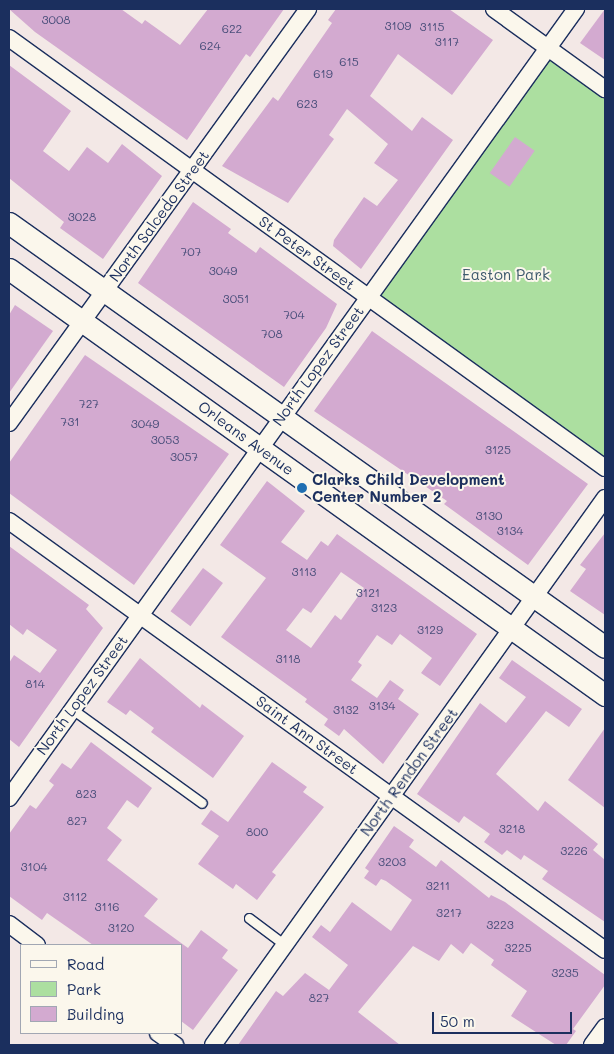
<!DOCTYPE html>
<style>
body{margin:0}
#map{position:relative;width:614px;height:1054px;overflow:hidden;background:#f3e8e6;font-family:Mali,sans-serif}
div>[style]{position:absolute}
.green>*{inset:0;background:#acdfa0}
.building>*{inset:0;background:#d3aad0;transform-origin:0 0}
.roads{filter:drop-shadow(1px 0 #1b2f5e) drop-shadow(-1px 0 #1b2f5e) drop-shadow(0 1px #1b2f5e) drop-shadow(0 -1px #1b2f5e)}
.service>*{height:9px;margin:-4.5px;padding:0 4.5px;transform-origin:4.5px;border-radius:4.5px;background:#fbf7ec}
.minor>*{height:16px;margin:-8px;padding:0 8px;transform-origin:8px;border-radius:8px;background:#fbf7ec}
.tertiary>*{height:21px;margin:-10.5px;padding:0 10.5px;transform-origin:10.5px;border-radius:10.5px;background:#fbf7ec}
.dots>*{width:14px;height:14px;translate:-50% -50%;box-sizing:border-box;border:2px solid #fbf7ec;border-radius:50%}
span{translate:-50% -50%;white-space:nowrap;text-align:center;line-height:1.15;-webkit-text-stroke:4px #fbf7ec;paint-order:stroke}
.number-label{font-size:12px;color:#494e7a}
.number-label span{-webkit-text-stroke-width:0}
.street-label{font-size:15px;color:#1b2f5e}
.park-label{font-size:15px;color:#3f5b6e}
.poi-label{font-size:15px;color:#1b2f5e;font-weight:700}
.left{translate:0 -50%;text-align:left}
.frame{position:absolute;inset:0;border:10px solid #1b2f5e;pointer-events:none}
.legend{position:absolute;left:20px;top:944px;width:162px;height:90px;box-sizing:border-box;background:#fbf7ec;border:1px solid #a1a7b3;margin:0;padding:6px 9px;list-style:none;font-size:15px;color:#1b2f5e}
.legend li{display:flex;align-items:center;gap:10px;height:25px}
.legend b{width:25px;border:1px solid #a1a7b3}
.scale{position:absolute;left:432px;top:1012px;width:140px;height:22px;box-sizing:border-box;border:2px solid #1b2f5e;border-top:0;padding-left:6px;font-size:15px;line-height:18px;white-space:nowrap;color:#1b2f5e;-webkit-text-stroke:4px #fbf7ec;paint-order:stroke}
</style>
<div id="map">
<div class="green">
<div style="clip-path:polygon(548px 48px,605px 89px,605px 468px,368px 297px)"></div>
</div>
<div class="building">
<div style="clip-path:polygon(9px 9px,121px 9px,142px 24px,145px 20px,180px 45px,208px 9px,284px 9px,250px 57px,246px 54px,187px 140px,35px 32px)"></div>
<div style="clip-path:polygon(336px 9px,449px 9px,493px 40px,452px 95px,398px 54px,370px 96px,412px 131px,422px 117px,453px 140px,361px 269px,333px 246px,334px 240px,364px 197px,377px 206px,398px 180px,374px 163px,388px 144px,347px 109px,329px 135px,334px 139px,288px 203px,222px 166px,273px 97px,278px 101px,332px 23px,328px 20px)"></div>
<div style="clip-path:polygon(605px 9px,605px 60px,580px 43px)"></div>
<div style="clip-path:polygon(9px 65px,71px 111px,43px 151px,69px 171px,87px 147px,108px 163px,122px 144px,162px 176px,103px 259px,60px 228px,64px 222px,9px 178px)"></div>
<div style="left:515px;top:137px;width:24px;height:44px;rotate:35deg"></div>
<div style="clip-path:polygon(193px 202px,231px 229px,228px 233px,256px 253px,260px 247px,337px 304px,326px 328px,284px 387px,138px 283px)"></div>
<div style="clip-path:polygon(15px 305px,53px 331px,9px 393px,9px 315px)"></div>
<div style="clip-path:polygon(372px 331px,588px 484px,528px 565px,444px 504px,447px 501px,314px 411px)"></div>
<div style="clip-path:polygon(85px 355px,229px 454px,134px 585px,9px 493px,9px 463px)"></div>
<div style="clip-path:polygon(evenodd,267px 481px,305px 511px,281px 542px,307px 560px,321px 541px,328px 546px,337px 534px,477px 634px,440px 686px,421px 673px,432px 658px,400px 634px,392px 645px,377px 635px,358px 662px,362px 665px,351px 680px,377px 698px,390px 680px,404px 690px,398px 699px,419px 714px,383px 764px,344px 729px,339px 736px,324px 725px,328px 719px,305px 702px,307px 699px,221px 637px,266px 578px,220px 545px,267px 481px,341px 572px,364px 588px,341px 620px,335px 615px,311px 648px,286px 630px,303px 608px,311px 613px,341px 572px)"></div>
<div style="clip-path:polygon(605px 533px,605px 615px,570px 591px,586px 569px,580px 565px)"></div>
<div style="clip-path:polygon(9px 546px,89px 605px,86px 609px,103px 628px,19px 747px,9px 739px,9px 663px,14px 655px,40px 673px,57px 650px,27px 629px,23px 635px,9px 624px)"></div>
<div style="left:203px;top:568px;width:25px;height:54px;rotate:37deg"></div>
<div style="clip-path:polygon(140px 658px,200px 708px,202px 704px,244px 736px,213px 778px,151px 732px,154px 728px,130px 710px,126px 715px,107px 702px)"></div>
<div style="clip-path:polygon(512px 660px,582px 709px,569px 727px,546px 711px,496px 774px,538px 811px,545px 801px,598px 844px,593px 850px,605px 860px,605px 922px,542px 879px,548px 871px,524px 855px,521px 860px,507px 850px,502px 855px,484px 842px,490px 834px,464px 816px,459px 823px,417px 794px,480px 703px,506px 723px,526px 697px,499px 678px)"></div>
<div style="clip-path:polygon(605px 728px,605px 808px,568px 780px)"></div>
<div style="clip-path:polygon(91px 742px,152px 788px,138px 808px,127px 800px,107px 828px,122px 840px,107px 860px,158px 899px,144px 916px,188px 948px,201px 930px,228px 950px,222px 958px,238px 970px,193px 1030px,181px 1021px,181px 945px,93px 945px,47px 913px,42px 920px,9px 896px,9px 834px,30px 805px,36px 809px,54px 785px,49px 781px,62px 763px,71px 769px)"></div>
<div style="clip-path:polygon(272px 762px,307px 787px,303px 792px,324px 807px,272px 872px,276px 875px,257px 900px,236px 884px,233px 889px,198px 864px,219px 836px,201px 824px,211px 810px,228px 822px)"></div>
<div style="clip-path:polygon(394px 826px,414px 840px,409px 847px,436px 867px,441px 860px,489px 898px,491px 895px,505px 902px,605px 975px,605px 985px,573px 1029px,576px 1031px,566px 1045px,556px 1045px,511px 1016px,527px 991px,491px 965px,494px 960px,471px 943px,463px 954px,451px 944px,439px 961px,413px 946px,358px 1012px,400px 1045px,238px 1045px,276px 991px,283px 996px,305px 973px,329px 990px,348px 965px,312px 937px,321px 925px,330px 932px,352px 902px,391px 931px,412px 900px,386px 881px,381px 879px,376px 886px,364px 878px,369px 871px,365px 868px)"></div>
</div>
<div class="roads">
<div class="service">
<div style="left:72px;top:709px;width:160px;rotate:35.9deg"></div>
<div style="left:249px;top:918px;width:45px;rotate:36.9deg"></div>
</div>
<div class="minor">
<div style="left:494px;top:9px;width:137px;rotate:35.8deg"></div>
<div style="left:9px;top:38px;width:735px;rotate:35.81deg"></div>
<div style="left:9px;top:423px;width:511px;rotate:-54.16deg"></div>
<div style="left:9px;top:521px;width:734px;rotate:35.75deg"></div>
<div style="left:9px;top:798px;width:972px;rotate:-54.3deg"></div>
<div style="left:9px;top:924px;width:35px;rotate:37deg"></div>
<div style="left:158px;top:1033px;width:21px;rotate:35deg"></div>
<div style="left:213px;top:1045px;width:673px;rotate:-54.37deg"></div>
<div style="left:592px;top:1045px;width:22px;rotate:-54deg"></div>
</div>
<div class="tertiary">
<div style="left:9px;top:223px;width:731px;rotate:35.43deg"></div>
<div style="left:9px;top:269px;width:733px;rotate:35.56deg"></div>
</div>
</div>
<div class="dots">
<div style="left:302px;top:488px;background:#1f6fb2"></div>
</div>
<div class="number-label">
<span style="left:56px;top:20px">3008</span>
<span style="left:398px;top:26px">3109</span>
<span style="left:432px;top:27px">3115</span>
<span style="left:232px;top:29px">622</span>
<span style="left:447px;top:42px">3117</span>
<span style="left:210px;top:46px">624</span>
<span style="left:349px;top:62px">615</span>
<span style="left:323px;top:74px">619</span>
<span style="left:307px;top:104px">623</span>
<span style="left:82px;top:217px">3028</span>
<span style="left:191px;top:252px">707</span>
<span style="left:223px;top:271px">3049</span>
<span style="left:236px;top:299px">3051</span>
<span style="left:294px;top:315px">704</span>
<span style="left:272px;top:334px">708</span>
<span style="left:89px;top:404px">727</span>
<span style="left:70px;top:422px">731</span>
<span style="left:145px;top:424px">3049</span>
<span style="left:165px;top:440px">3053</span>
<span style="left:498px;top:450px">3125</span>
<span style="left:184px;top:457px">3057</span>
<span style="left:489px;top:516px">3130</span>
<span style="left:510px;top:531px">3134</span>
<span style="left:304px;top:572px">3113</span>
<span style="left:368px;top:593px">3121</span>
<span style="left:384px;top:608px">3123</span>
<span style="left:430px;top:630px">3129</span>
<span style="left:288px;top:659px">3118</span>
<span style="left:35px;top:684px">814</span>
<span style="left:382px;top:706px">3134</span>
<span style="left:346px;top:710px">3132</span>
<span style="left:86px;top:794px">823</span>
<span style="left:77px;top:821px">827</span>
<span style="left:512px;top:829px">3218</span>
<span style="left:257px;top:832px">800</span>
<span style="left:574px;top:851px">3226</span>
<span style="left:392px;top:862px">3203</span>
<span style="left:34px;top:867px">3104</span>
<span style="left:438px;top:886px">3211</span>
<span style="left:75px;top:897px">3112</span>
<span style="left:107px;top:907px">3116</span>
<span style="left:449px;top:913px">3217</span>
<span style="left:500px;top:925px">3223</span>
<span style="left:121px;top:928px">3120</span>
<span style="left:518px;top:948px">3225</span>
<span style="left:565px;top:973px">3235</span>
<span style="left:319px;top:998px">827</span>
</div>
<div class="street-label">
<span style="left:159px;top:216px;rotate:-54deg">North Salcedo Street</span>
<span style="left:307px;top:253px;rotate:36deg">St Peter Street</span>
<span style="left:318px;top:366px;rotate:-54deg">North Lopez Street</span>
<span style="left:246px;top:438px;rotate:36deg">Orleans Avenue</span>
<span style="left:82px;top:695px;rotate:-54deg">North Lopez Street</span>
<span style="left:307px;top:735px;rotate:36deg">Saint Ann Street</span>
<span style="left:409px;top:772px;rotate:-54deg">North Rendon Street</span>
</div>
<div class="park-label">
<span style="left:506px;top:275px">Easton Park</span>
</div>
<div class="poi-label">
<span class="left" style="left:312px;top:488px">Clarks Child Development<br>Center Number 2</span>
</div>
<div class="frame"></div>
<ul class="legend">
<li><b style="height:6px;background:#fbf7ec"></b>Road</li>
<li><b style="height:14px;background:#acdfa0"></b>Park</li>
<li><b style="height:14px;background:#d3aad0"></b>Building</li>
</ul>
<div class="scale">50 m</div>
</div>
